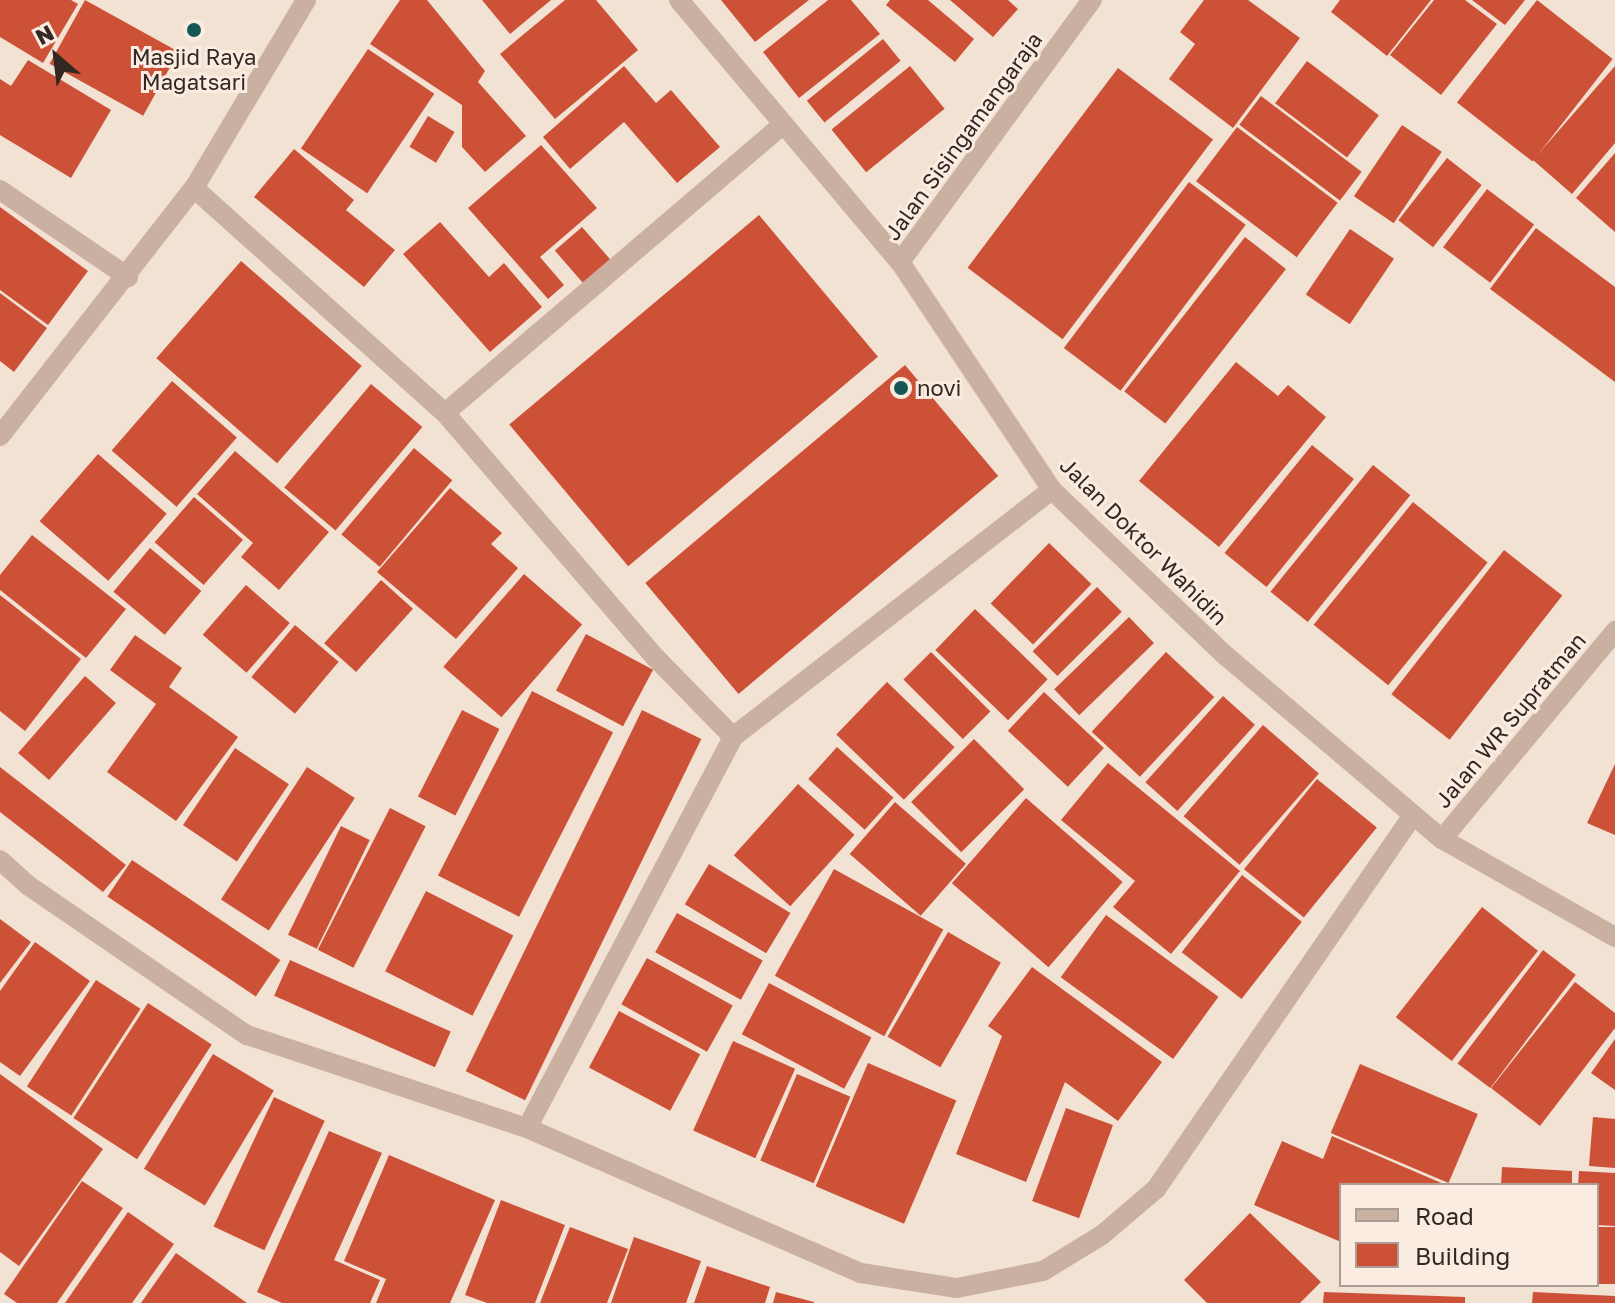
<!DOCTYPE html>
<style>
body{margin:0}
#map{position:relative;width:1615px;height:1303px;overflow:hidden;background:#f2e2d4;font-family:"Golos Text",sans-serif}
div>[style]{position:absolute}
.building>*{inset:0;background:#cd5136;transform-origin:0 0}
.minor>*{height:20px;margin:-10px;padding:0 10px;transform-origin:10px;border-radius:10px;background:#cab0a0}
.dots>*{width:22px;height:22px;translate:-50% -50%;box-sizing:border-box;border:4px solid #faece0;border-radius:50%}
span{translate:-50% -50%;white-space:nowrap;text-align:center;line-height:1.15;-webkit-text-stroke:6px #faece0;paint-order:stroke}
.poi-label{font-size:22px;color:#332724}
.left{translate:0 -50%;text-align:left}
.street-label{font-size:22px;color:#332724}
.legend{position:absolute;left:1339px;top:1183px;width:260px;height:104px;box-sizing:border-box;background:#faece0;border:2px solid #aa9d95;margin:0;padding:10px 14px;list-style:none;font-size:24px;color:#332724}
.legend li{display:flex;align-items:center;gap:16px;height:40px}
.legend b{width:40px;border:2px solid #aa9d95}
.north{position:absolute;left:16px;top:16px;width:80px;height:80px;-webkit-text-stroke:6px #faece0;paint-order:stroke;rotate:332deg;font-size:22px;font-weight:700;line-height:32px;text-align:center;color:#332724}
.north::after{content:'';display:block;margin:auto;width:28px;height:36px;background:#332724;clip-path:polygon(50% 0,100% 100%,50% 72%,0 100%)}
</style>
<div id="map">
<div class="building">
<div style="clip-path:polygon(0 0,71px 0,78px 4px,43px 63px,0 37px)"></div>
<div style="left:85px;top:0;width:107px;height:73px;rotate:29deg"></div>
<div style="clip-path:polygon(400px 0,427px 0,485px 71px,478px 82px,526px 136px,485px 172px,462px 147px,462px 105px,370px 44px)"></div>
<div style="clip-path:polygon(482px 0,551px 0,510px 34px)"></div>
<div style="clip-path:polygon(565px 0,596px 0,638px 50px,555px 119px,500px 54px)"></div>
<div style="clip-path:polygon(721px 0,809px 0,755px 42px)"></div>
<div style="clip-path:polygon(828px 0,851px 0,880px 34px,799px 98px,763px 52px)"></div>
<div style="clip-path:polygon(890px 0,928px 0,974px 39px,955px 62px,886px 5px)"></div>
<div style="clip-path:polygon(950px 0,1008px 0,1018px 9px,993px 37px)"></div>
<div style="clip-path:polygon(1204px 0,1248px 0,1300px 38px,1233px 128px,1169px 79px,1195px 44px,1180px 32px)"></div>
<div style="clip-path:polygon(1340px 0,1431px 0,1387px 56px,1331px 12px)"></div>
<div style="clip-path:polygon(1434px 0,1465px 0,1497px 24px,1441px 95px,1390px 55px)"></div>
<div style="clip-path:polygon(1472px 0,1525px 0,1505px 25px)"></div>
<div style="left:1537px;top:0;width:96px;height:130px;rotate:38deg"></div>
<div style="left:883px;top:39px;width:28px;height:98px;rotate:51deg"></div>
<div style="left:368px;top:49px;width:80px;height:120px;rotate:34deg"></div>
<div style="clip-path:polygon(28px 60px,111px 110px,71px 178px,0 135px,0 79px,11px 86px)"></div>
<div style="left:1307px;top:61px;width:90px;height:53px;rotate:37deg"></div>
<div style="clip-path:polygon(624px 66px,656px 103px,671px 90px,720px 147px,677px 183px,624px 122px,570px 169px,543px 137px)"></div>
<div style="left:910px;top:66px;width:55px;height:101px;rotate:51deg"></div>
<div style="clip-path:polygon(1615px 66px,1615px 143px,1572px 194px,1533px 160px)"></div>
<div style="left:1118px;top:68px;width:119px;height:250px;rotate:37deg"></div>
<div style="left:1261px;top:96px;width:126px;height:36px;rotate:37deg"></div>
<div style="left:428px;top:116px;width:31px;height:36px;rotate:31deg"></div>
<div style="left:1402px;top:125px;width:48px;height:86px;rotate:34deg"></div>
<div style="left:1237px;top:127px;width:126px;height:68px;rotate:37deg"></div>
<div style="clip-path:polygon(541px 145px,597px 208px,540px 257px,564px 285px,548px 299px,468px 208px)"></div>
<div style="clip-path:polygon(294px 149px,354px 200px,346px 210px,395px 250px,364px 287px,254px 197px)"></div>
<div style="clip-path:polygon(1615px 153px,1615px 232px,1576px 198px)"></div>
<div style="left:1447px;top:158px;width:44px;height:79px;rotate:38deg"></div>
<div style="left:1189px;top:182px;width:71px;height:208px;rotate:37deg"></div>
<div style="left:1487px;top:189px;width:59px;height:73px;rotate:37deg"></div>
<div style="clip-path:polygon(0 207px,88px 271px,48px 325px,0 290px)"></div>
<div style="left:759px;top:215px;width:185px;height:326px;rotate:50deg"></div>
<div style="clip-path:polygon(440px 222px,489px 277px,504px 263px,542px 307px,490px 352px,403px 254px)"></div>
<div style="left:582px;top:227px;width:46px;height:36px;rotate:49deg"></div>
<div style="clip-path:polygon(1536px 228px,1615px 287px,1615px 382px,1490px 289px)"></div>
<div style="left:1350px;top:229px;width:53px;height:79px;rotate:34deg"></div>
<div style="left:1245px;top:237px;width:52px;height:196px;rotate:38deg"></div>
<div style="left:241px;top:261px;width:160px;height:129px;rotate:41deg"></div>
<div style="clip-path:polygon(0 293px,47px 328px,14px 372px,0 361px)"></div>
<div style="clip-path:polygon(1236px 362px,1278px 396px,1288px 385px,1326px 417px,1219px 547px,1139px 481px)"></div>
<div style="left:905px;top:365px;width:145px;height:339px;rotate:50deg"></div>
<div style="left:172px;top:381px;width:86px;height:92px;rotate:41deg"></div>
<div style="left:371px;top:384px;width:67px;height:135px;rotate:40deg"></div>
<div style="left:1312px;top:445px;width:54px;height:139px;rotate:39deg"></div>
<div style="left:414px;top:448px;width:50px;height:113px;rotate:40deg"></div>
<div style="clip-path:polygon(235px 451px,329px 532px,279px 590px,241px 557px,253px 543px,197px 494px)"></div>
<div style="left:98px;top:454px;width:91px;height:89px;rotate:41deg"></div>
<div style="left:1373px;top:465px;width:48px;height:163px;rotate:39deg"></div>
<div style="clip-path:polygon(450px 488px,502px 533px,491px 544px,518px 568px,456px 639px,377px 572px)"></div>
<div style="left:194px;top:497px;width:65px;height:60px;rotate:41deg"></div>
<div style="left:1413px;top:502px;width:96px;height:158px;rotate:39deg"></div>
<div style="clip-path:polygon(32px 535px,126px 609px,86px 658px,0 590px,0 575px)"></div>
<div style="left:1049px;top:543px;width:59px;height:84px;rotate:44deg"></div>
<div style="left:150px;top:548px;width:67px;height:57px;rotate:40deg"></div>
<div style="left:1504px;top:550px;width:74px;height:183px;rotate:38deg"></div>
<div style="left:524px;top:574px;width:77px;height:123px;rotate:41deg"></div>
<div style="left:381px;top:580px;width:43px;height:85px;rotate:42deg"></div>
<div style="left:246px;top:585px;width:58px;height:66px;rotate:41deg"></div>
<div style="left:1097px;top:587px;width:35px;height:91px;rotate:45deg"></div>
<div style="clip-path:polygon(0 595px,81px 659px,25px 731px,0 711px)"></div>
<div style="left:975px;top:609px;width:101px;height:57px;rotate:44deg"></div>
<div style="left:1129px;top:617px;width:36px;height:104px;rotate:46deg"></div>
<div style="left:295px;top:625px;width:57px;height:68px;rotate:40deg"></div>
<div style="left:586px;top:634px;width:76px;height:64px;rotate:28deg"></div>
<div style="clip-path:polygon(135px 635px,182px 668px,169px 687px,238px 737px,176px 821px,107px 772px,156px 704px,110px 670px)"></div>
<div style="left:931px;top:652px;width:84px;height:39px;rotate:45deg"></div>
<div style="left:1166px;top:652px;width:66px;height:109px;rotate:43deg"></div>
<div style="left:85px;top:676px;width:41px;height:102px;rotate:41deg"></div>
<div style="left:887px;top:682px;width:94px;height:73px;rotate:44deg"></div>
<div style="left:532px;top:691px;width:91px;height:207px;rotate:27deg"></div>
<div style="left:1044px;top:692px;width:82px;height:53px;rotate:43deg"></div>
<div style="left:1223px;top:696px;width:43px;height:116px;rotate:42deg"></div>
<div style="left:462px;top:710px;width:42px;height:97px;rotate:27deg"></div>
<div style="left:642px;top:710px;width:66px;height:402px;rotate:26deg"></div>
<div style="left:1263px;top:725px;width:74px;height:121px;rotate:41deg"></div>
<div style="left:974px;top:739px;width:71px;height:89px;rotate:45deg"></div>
<div style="left:837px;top:747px;width:76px;height:43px;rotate:42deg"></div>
<div style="left:235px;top:748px;width:65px;height:93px;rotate:34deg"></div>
<div style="clip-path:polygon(1108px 763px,1240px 871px,1171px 954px,1113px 907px,1135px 881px,1061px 820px)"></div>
<div style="clip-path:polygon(1615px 764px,1615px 835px,1587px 823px)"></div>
<div style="clip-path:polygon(0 767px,126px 865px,103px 892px,0 812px)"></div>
<div style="left:307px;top:767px;width:57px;height:158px;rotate:33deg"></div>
<div style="left:1317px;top:779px;width:77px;height:116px;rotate:39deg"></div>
<div style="left:798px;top:784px;width:76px;height:96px;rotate:42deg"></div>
<div style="left:1026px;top:798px;width:128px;height:113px;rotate:41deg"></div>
<div style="left:895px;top:802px;width:94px;height:69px;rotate:41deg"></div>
<div style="left:390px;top:808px;width:40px;height:159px;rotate:27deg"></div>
<div style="left:341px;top:826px;width:32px;height:121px;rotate:26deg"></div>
<div style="left:132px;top:860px;width:179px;height:44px;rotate:34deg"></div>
<div style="left:709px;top:864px;width:95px;height:47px;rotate:31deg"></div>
<div style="left:834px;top:869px;width:125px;height:122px;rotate:29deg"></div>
<div style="left:1242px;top:875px;width:76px;height:98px;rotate:38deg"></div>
<div style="left:426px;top:891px;width:98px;height:90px;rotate:27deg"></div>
<div style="left:1482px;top:907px;width:71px;height:140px;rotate:38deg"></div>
<div style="left:677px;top:913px;width:98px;height:45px;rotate:29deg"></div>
<div style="left:1106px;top:915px;width:139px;height:77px;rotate:36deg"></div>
<div style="clip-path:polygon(0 919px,31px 942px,0 983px)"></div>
<div style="left:948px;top:932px;width:61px;height:121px;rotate:30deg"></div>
<div style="clip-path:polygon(35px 942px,90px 981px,20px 1076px,0 1062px,0 991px)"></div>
<div style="left:1543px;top:950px;width:41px;height:142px;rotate:37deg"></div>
<div style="left:647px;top:958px;width:98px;height:53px;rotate:29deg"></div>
<div style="left:290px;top:960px;width:176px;height:39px;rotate:24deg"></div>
<div style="clip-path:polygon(1032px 967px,1162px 1062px,1118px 1121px,1065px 1082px,1026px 1182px,956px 1154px,1002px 1036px,988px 1026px)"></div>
<div style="left:96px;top:980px;width:53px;height:127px;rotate:33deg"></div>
<div style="clip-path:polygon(1575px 982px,1615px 1013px,1615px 1028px,1540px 1126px,1491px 1088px)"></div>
<div style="left:769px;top:983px;width:116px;height:58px;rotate:28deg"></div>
<div style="left:148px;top:1003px;width:76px;height:137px;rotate:33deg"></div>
<div style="left:619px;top:1011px;width:92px;height:64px;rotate:28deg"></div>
<div style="clip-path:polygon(1615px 1039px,1615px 1090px,1591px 1073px)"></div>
<div style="left:733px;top:1041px;width:68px;height:98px;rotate:24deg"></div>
<div style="left:213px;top:1054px;width:71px;height:134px;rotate:31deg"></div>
<div style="left:868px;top:1063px;width:96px;height:134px;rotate:23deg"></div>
<div style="left:1360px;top:1064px;width:128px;height:75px;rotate:23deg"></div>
<div style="clip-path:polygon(0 1074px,103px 1149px,19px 1266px,0 1252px)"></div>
<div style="left:797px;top:1074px;width:58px;height:94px;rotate:23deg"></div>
<div style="left:274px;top:1097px;width:56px;height:143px;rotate:25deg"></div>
<div style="left:1066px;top:1108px;width:50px;height:99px;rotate:20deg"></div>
<div style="clip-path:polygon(1593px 1117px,1615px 1119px,1615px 1168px,1589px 1166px)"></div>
<div style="clip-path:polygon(329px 1131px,382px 1153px,334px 1260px,380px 1280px,370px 1303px,282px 1303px,257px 1292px)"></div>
<div style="clip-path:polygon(1332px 1136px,1446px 1185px,1341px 1185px,1341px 1242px,1254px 1205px,1282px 1141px,1323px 1159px)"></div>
<div style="clip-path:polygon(389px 1155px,495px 1200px,450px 1303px,376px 1303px,386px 1279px,344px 1261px)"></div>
<div style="clip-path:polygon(1502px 1167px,1572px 1171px,1572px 1185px,1501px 1185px)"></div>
<div style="clip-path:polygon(1579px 1171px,1615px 1173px,1615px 1226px,1597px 1225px,1597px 1185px,1578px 1185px)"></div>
<div style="clip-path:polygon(82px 1181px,123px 1208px,57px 1303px,17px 1303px,4px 1294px)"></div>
<div style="clip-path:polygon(501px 1200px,565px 1225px,535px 1303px,487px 1303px,465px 1295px)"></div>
<div style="clip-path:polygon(128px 1212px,174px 1244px,132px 1303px,65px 1303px)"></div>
<div style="clip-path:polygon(1250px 1213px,1321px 1282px,1300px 1303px,1207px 1303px,1184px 1280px)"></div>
<div style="clip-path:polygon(570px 1227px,628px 1249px,607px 1303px,540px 1303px)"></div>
<div style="left:1597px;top:1227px;width:18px;height:57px"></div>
<div style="clip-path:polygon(634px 1237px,701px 1261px,686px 1303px,611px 1303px)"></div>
<div style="clip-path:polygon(176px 1253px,247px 1303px,141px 1303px)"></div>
<div style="clip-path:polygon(707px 1266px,770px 1287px,765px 1303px,694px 1303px)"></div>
<div style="clip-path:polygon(776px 1292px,814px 1302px,814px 1303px,773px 1303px)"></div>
<div style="clip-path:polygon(1324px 1292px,1465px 1297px,1465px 1303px,1323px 1303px)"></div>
<div style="clip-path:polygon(1533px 1292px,1615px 1296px,1615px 1303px,1532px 1303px)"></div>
</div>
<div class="minor">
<div style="left:679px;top:0;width:343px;rotate:49.9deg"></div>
<div style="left:900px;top:262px;width:274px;rotate:56.3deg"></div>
<div style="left:1052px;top:490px;width:240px;rotate:43.7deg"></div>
<div style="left:1226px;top:656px;width:283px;rotate:40.3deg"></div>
<div style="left:1442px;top:839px;width:199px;rotate:29.5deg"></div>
<div style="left:194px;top:188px;width:337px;rotate:41.9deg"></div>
<div style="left:445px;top:413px;width:323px;rotate:49.3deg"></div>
<div style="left:656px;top:658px;width:110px;rotate:45.7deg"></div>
<div style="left:0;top:190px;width:155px;rotate:34.2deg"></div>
<div style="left:900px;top:262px;width:325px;rotate:-53.8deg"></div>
<div style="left:445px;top:413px;width:445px;rotate:-40.5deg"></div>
<div style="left:0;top:436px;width:315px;rotate:-52deg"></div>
<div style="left:194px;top:188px;width:219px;rotate:-59.2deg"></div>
<div style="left:1442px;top:839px;width:271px;rotate:-50.2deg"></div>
<div style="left:0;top:860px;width:39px;rotate:42deg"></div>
<div style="left:29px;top:886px;width:264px;rotate:34.4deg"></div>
<div style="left:247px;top:1035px;width:295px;rotate:18.4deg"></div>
<div style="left:527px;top:1128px;width:364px;rotate:23.5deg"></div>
<div style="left:861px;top:1273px;width:97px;rotate:8.9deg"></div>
<div style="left:957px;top:1288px;width:88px;rotate:-11.2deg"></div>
<div style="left:1043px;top:1271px;width:69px;rotate:-31.4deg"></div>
<div style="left:1102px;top:1235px;width:71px;rotate:-40.4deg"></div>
<div style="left:1156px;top:1189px;width:454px;rotate:-55.5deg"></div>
<div style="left:527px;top:1128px;width:442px;rotate:-62.2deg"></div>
<div style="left:733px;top:737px;width:403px;rotate:-37.8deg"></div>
</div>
<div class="dots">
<div style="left:194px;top:30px;background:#175656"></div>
<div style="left:901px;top:388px;background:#175656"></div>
</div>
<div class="poi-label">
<span style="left:194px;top:69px">Masjid Raya<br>Magatsari</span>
<span class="left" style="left:917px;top:388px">novi</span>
</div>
<div class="street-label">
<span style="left:963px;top:136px;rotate:-54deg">Jalan Sisingamangaraja</span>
<span style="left:1144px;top:541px;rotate:45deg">Jalan Doktor Wahidin</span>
<span style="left:1510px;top:720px;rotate:-50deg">Jalan WR Supratman</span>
</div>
<ul class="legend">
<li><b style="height:10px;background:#cab0a0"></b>Road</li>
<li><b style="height:22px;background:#cd5136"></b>Building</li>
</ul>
<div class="north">N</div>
</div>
